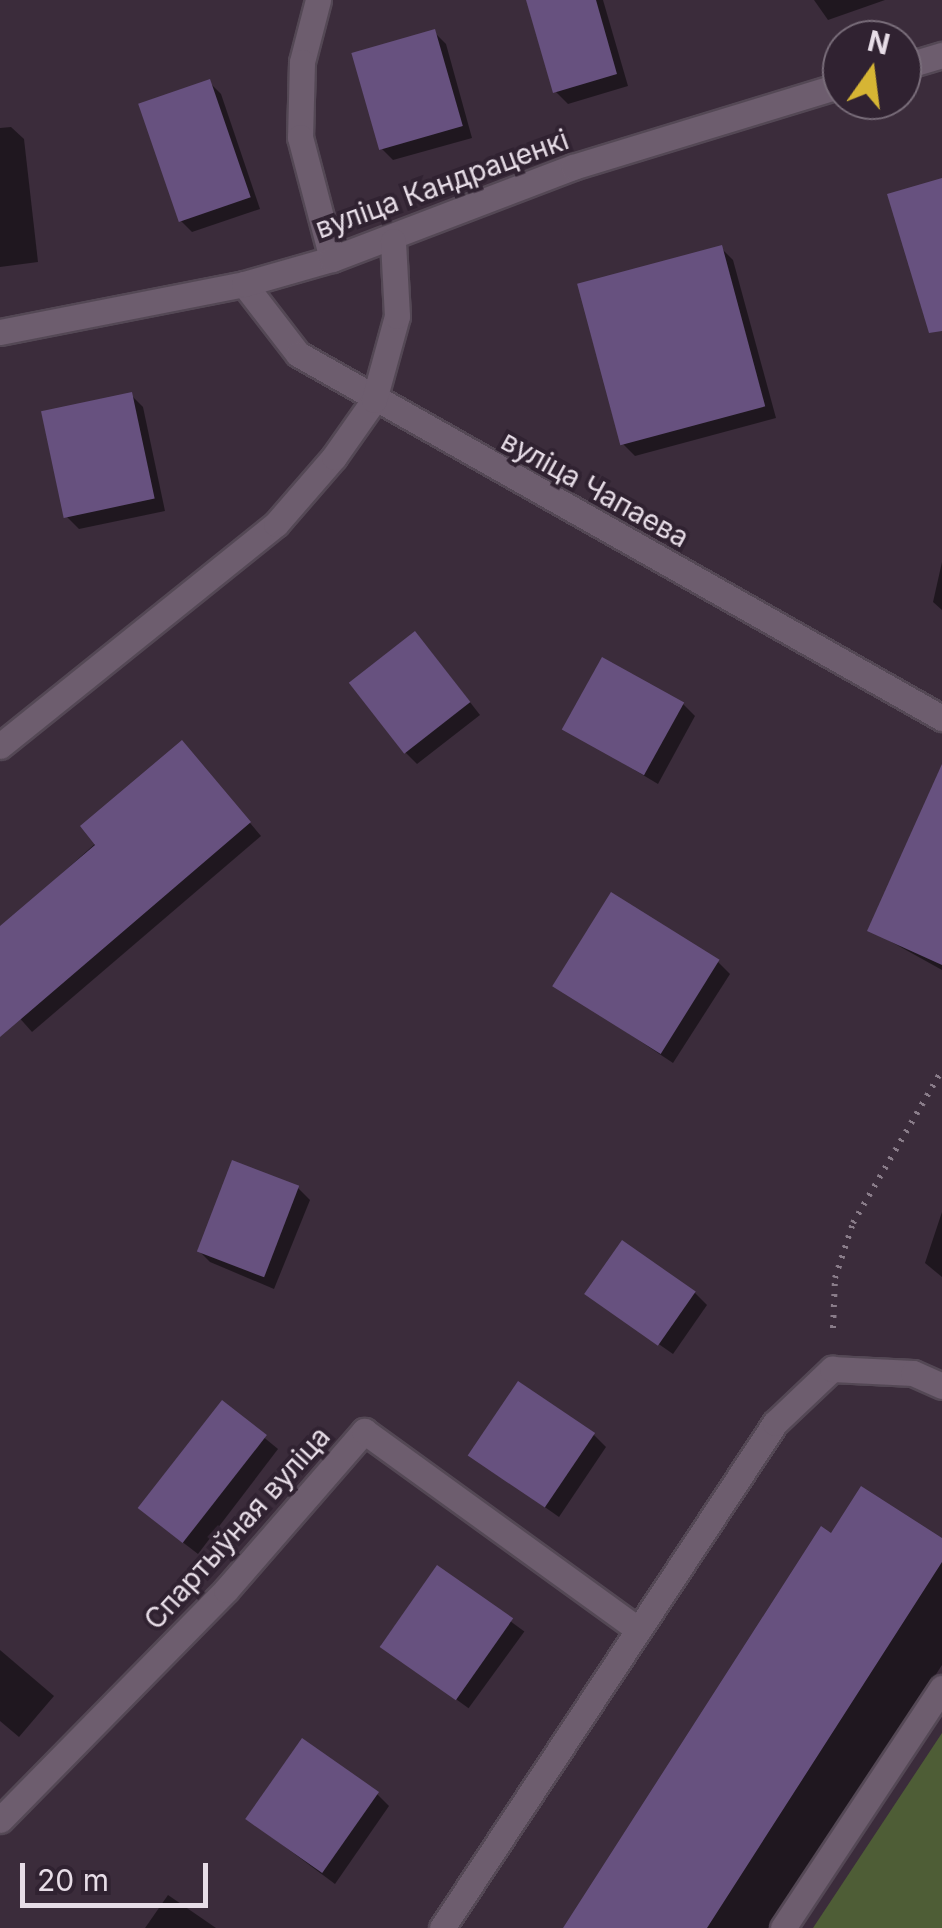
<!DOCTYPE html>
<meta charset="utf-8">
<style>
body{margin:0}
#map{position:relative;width:942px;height:1928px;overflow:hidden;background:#3b2c3b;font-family:Inter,sans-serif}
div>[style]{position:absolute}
.green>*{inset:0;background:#4e5d36}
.shadow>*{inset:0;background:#0007;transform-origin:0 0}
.building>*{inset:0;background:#67517f;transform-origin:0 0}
.path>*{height:6px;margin-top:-3px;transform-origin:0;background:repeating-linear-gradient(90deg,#897c89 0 2.5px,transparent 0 10.5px)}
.roads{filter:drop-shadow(2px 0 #544855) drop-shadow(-2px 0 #544855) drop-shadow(0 2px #544855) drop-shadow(0 -2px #544855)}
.service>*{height:25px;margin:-12.5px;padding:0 12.5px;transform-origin:12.5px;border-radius:12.5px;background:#6d5d6e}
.minor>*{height:25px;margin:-12.5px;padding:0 12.5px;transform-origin:12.5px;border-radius:12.5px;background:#6d5d6e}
span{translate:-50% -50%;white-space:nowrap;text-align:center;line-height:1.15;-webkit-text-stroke:8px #302231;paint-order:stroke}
.street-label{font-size:28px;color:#e7dde7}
.north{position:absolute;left:822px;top:20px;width:100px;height:100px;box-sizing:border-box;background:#302231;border:2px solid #796d7a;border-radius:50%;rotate:14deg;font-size:28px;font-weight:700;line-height:40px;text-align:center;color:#e7dde7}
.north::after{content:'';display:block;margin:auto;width:35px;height:45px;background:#d6b534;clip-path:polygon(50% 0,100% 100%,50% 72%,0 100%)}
.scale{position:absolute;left:20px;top:1863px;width:188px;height:45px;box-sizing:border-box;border:5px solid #e7dde7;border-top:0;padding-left:12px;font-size:30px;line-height:35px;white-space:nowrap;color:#e7dde7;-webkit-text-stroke:8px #302231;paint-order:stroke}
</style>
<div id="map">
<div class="green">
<div style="clip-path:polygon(942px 1733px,942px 1928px,813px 1928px)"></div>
</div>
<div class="shadow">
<div style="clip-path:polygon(528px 0,603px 0,628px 86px,568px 104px,555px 91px)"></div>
<div style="clip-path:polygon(814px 0,885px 0,828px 20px)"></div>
<div style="clip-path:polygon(434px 32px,446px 44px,472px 138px,393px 160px,381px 148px)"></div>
<div style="clip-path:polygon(209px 82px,221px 94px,260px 209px,192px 232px,180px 220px)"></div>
<div style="clip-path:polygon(11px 127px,24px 139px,38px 262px,0 267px,0 128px)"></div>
<div style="clip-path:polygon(721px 248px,733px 260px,776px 418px,635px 456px,623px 444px)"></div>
<div style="clip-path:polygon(131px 395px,143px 407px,165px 511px,79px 529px,67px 517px)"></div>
<div style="clip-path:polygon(942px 562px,942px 610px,933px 602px)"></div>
<div style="clip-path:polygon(427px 647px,480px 715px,417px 764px,405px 752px)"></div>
<div style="clip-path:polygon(683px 704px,695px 716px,658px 784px,566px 729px)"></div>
<div style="clip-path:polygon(193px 756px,261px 836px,32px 1032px,0 996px,0 929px)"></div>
<div style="clip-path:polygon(942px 846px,942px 970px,870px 930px)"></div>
<div style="clip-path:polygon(718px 962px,730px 974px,673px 1063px,554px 984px)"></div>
<div style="clip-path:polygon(298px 1188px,310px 1200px,274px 1289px,210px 1262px,198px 1250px)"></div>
<div style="clip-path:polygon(942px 1212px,942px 1277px,925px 1263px)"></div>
<div style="clip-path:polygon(695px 1293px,707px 1305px,673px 1354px,588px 1295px)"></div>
<div style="clip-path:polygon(223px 1404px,278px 1449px,198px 1554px,155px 1521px)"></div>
<div style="clip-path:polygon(594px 1435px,606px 1447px,559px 1517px,472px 1456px)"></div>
<div style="clip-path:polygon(832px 1536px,942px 1540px,942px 1665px,773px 1928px,566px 1928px)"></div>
<div style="left:437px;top:1568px;width:108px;height:95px;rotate:36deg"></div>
<div style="clip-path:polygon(0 1650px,54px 1696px,19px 1737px,0 1721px)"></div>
<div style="clip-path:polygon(377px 1794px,389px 1806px,335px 1884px,249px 1820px)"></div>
<div style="clip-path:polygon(168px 1895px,216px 1928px,145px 1928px)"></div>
</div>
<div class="building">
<div style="clip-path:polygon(526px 0,596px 0,617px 74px,553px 93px)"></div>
<div style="left:435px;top:29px;width:101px;height:87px;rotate:74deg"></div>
<div style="left:210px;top:79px;width:125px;height:76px;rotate:71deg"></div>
<div style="clip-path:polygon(942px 178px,942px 331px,929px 333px,887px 194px)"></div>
<div style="left:722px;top:245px;width:167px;height:150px;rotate:75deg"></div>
<div style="left:132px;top:392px;width:109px;height:93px;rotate:78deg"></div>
<div style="left:415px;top:631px;width:90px;height:84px;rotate:52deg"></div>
<div style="left:602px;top:657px;width:94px;height:83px;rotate:29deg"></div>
<div style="clip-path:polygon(182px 740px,251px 822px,0 1037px,0 926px,95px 845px,80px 826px)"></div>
<div style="clip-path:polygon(942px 764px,942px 965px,867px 931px)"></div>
<div style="left:611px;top:892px;width:128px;height:111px;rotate:32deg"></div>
<div style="left:232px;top:1160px;width:72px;height:98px;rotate:21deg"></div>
<div style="left:622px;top:1240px;width:90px;height:66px;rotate:35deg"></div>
<div style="left:518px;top:1381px;width:93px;height:90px;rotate:34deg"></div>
<div style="left:222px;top:1400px;width:57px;height:137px;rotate:38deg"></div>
<div style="clip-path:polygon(861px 1486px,942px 1538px,942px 1562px,707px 1928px,563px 1928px,821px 1526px,831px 1533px)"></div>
<div style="left:437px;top:1565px;width:93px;height:100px;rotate:35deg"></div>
<div style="left:302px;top:1738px;width:94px;height:99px;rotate:35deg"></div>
</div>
<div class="path">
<div style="left:833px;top:1328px;width:50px;rotate:-87.7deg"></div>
<div style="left:835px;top:1278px;width:58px;rotate:-71.9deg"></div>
<div style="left:853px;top:1223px;width:177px;rotate:-59.8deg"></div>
</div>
<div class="roads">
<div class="service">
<div style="left:0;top:1820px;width:322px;rotate:-45.5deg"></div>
<div style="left:226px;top:1590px;width:211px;rotate:-49deg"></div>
<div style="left:364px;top:1431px;width:339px;rotate:35.9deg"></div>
<div style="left:783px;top:1928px;width:288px;rotate:-56.5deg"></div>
</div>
<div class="minor">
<div style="left:318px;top:0;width:64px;rotate:104.5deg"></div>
<div style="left:302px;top:62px;width:75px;rotate:91.5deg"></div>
<div style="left:300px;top:137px;width:126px;rotate:75.3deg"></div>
<div style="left:902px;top:67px;width:42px;rotate:-16.7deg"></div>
<div style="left:244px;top:284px;width:88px;rotate:52.4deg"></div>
<div style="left:298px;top:354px;width:740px;rotate:29.48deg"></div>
<div style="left:0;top:332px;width:249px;rotate:-11.1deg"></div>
<div style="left:244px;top:284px;width:91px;rotate:-15.9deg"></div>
<div style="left:332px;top:259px;width:258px;rotate:-20.9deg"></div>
<div style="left:573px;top:167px;width:281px;rotate:-17deg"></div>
<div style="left:0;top:746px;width:354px;rotate:-38.8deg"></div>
<div style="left:276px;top:524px;width:89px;rotate:-49.1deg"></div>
<div style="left:334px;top:457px;width:70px;rotate:-54.9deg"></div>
<div style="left:374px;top:400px;width:87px;rotate:-74.7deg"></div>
<div style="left:397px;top:316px;width:75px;rotate:-93.1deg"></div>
<div style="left:442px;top:1928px;width:605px;rotate:-56.6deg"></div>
<div style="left:775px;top:1423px;width:79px;rotate:-43.5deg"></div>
<div style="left:832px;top:1369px;width:81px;rotate:2.8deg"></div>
<div style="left:913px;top:1373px;width:32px;rotate:24deg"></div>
</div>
</div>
<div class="street-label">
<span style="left:442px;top:184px;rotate:-20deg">вуліца Кандраценкі</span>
<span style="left:595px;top:489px;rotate:29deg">вуліца Чапаева</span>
<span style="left:237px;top:1528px;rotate:-48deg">Спартыўная вуліца</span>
</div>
<div class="north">N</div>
<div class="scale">20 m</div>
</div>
